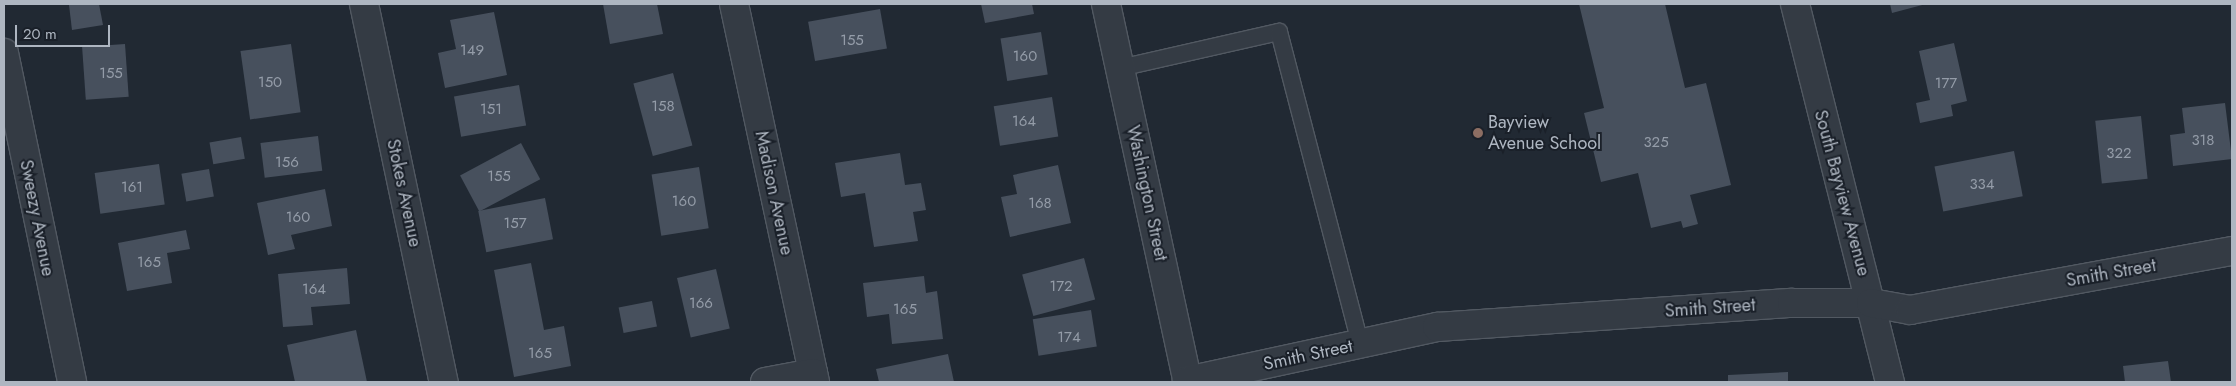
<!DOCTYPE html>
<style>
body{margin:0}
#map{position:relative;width:2236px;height:386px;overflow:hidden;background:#212933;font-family:Jost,sans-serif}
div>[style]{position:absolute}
.building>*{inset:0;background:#47505d;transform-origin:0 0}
.roads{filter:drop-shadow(1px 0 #525962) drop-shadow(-1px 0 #525962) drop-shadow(0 1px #525962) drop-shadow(0 -1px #525962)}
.service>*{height:16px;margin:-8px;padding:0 8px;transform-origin:8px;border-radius:8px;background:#343b44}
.minor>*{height:28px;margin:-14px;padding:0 14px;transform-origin:14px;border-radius:14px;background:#343b44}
.dots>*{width:14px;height:14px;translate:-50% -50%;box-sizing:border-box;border:2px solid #1a2029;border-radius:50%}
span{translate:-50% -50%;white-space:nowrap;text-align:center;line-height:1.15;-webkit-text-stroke:4px #1a2029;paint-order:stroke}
.number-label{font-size:15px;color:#949ca8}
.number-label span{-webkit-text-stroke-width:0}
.poi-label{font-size:18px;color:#aeb6c1}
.left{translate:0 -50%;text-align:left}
.street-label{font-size:18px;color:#aeb6c1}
.frame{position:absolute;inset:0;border:5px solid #aeb6c1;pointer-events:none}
.scale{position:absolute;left:15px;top:25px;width:95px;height:22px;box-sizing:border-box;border:2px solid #aeb6c1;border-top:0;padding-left:6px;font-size:15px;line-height:18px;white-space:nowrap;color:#aeb6c1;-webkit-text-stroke:4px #1a2029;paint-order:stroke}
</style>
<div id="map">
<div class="building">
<div style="clip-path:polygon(99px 4px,103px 25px,72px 30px,69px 5px)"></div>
<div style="clip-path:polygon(603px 4px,657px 4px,663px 34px,610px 44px)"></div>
<div style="clip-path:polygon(981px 4px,1032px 4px,1034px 14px,985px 23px)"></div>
<div style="clip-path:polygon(1579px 4px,1665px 4px,1685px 88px,1706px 83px,1731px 185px,1690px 195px,1698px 224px,1683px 228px,1681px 221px,1651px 228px,1638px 173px,1601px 182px,1584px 113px,1604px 108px)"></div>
<div style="clip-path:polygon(1890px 4px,1926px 4px,1892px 13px)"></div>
<div style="left:880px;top:9px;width:40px;height:73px;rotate:80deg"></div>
<div style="clip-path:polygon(494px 12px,507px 75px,445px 88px,438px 53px,456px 49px,450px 20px)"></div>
<div style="left:1041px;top:32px;width:43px;height:41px;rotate:81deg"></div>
<div style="clip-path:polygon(1954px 43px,1967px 101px,1951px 105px,1953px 116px,1920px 123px,1916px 103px,1930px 100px,1919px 51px)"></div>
<div style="left:125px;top:44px;width:53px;height:43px;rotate:86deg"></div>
<div style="left:291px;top:44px;width:69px;height:51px;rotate:82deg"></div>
<div style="left:673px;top:73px;width:75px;height:41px;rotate:75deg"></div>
<div style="left:519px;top:85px;width:41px;height:66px;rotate:80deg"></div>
<div style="left:1052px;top:97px;width:40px;height:59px;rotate:81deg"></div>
<div style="clip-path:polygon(2225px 103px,2232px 159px,2173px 166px,2170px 135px,2185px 133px,2182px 108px)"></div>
<div style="left:2141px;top:116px;width:63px;height:46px;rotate:84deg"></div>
<div style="left:318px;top:136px;width:35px;height:58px;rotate:83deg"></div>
<div style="left:241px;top:137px;width:22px;height:32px;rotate:80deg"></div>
<div style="left:521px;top:143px;width:41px;height:69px;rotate:62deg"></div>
<div style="left:2014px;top:151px;width:46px;height:81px;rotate:79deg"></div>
<div style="clip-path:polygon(900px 153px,905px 185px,921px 183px,926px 210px,913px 212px,918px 241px,874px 247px,865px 193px,841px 197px,835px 163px)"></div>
<div style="left:159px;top:164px;width:41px;height:65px;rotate:82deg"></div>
<div style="clip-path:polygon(1058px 165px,1071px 223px,1010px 237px,1001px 197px,1017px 194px,1013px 175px)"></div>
<div style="left:699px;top:167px;width:62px;height:48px;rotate:81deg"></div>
<div style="left:209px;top:169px;width:28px;height:28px;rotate:80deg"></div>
<div style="clip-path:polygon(325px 189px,332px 226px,291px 235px,295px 249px,268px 255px,257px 203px)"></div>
<div style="left:545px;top:198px;width:42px;height:68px;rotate:79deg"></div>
<div style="clip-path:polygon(186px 230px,190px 249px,167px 253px,172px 283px,127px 291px,118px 243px)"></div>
<div style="left:1084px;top:258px;width:43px;height:64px;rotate:75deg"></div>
<div style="clip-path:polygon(531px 263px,544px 330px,564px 326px,571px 366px,514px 377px,494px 270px)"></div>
<div style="clip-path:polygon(347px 268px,350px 304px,311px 307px,313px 325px,283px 327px,278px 274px)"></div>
<div style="left:716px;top:269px;width:61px;height:40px;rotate:77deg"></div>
<div style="clip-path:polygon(924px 276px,926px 293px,937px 291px,943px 339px,892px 344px,889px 314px,867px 317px,863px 283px)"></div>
<div style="left:652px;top:301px;width:26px;height:34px;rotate:79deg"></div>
<div style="left:1091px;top:310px;width:37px;height:59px;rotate:81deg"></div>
<div style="clip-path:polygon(356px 330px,367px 382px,295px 382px,287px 345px)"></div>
<div style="clip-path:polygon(948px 354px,954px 382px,879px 382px,876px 369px)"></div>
<div style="clip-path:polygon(2168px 361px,2171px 382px,2125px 382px,2123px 366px)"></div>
<div style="clip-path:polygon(1788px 372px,1788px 382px,1728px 382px,1728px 375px)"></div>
</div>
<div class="roads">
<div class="service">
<div style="left:1120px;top:68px;width:163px;rotate:-12.8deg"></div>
<div style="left:1279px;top:32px;width:321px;rotate:75.4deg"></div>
</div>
<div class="minor">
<div style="left:364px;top:4px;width:386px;rotate:78.1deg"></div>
<div style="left:734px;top:4px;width:387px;rotate:77.9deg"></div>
<div style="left:1106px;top:4px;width:387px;rotate:77.8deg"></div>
<div style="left:1795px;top:4px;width:390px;rotate:75.9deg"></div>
<div style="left:4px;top:53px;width:336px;rotate:78.3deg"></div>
<div style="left:1187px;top:381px;width:256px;rotate:-12.2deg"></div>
<div style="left:1437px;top:327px;width:356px;rotate:-3.9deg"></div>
<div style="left:1792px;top:303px;width:79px"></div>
<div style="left:1871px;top:303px;width:40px;rotate:10deg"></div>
<div style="left:1910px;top:310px;width:327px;rotate:-10.4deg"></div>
<div style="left:765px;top:382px;width:49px;rotate:-10.6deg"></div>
</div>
</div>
<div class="dots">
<div style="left:1478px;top:133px;background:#8d6e63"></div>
</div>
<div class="number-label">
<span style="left:852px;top:41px">155</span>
<span style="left:472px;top:51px">149</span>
<span style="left:1025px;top:57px">160</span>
<span style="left:111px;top:74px">155</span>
<span style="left:270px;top:83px">150</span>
<span style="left:1946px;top:84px">177</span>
<span style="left:663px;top:107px">158</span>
<span style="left:491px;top:110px">151</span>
<span style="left:1024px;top:122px">164</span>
<span style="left:2203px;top:141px">318</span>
<span style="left:1656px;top:143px">325</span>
<span style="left:2119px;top:154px">322</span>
<span style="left:287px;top:163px">156</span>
<span style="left:499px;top:177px">155</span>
<span style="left:1982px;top:185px">334</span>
<span style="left:132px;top:188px">161</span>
<span style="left:684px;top:202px">160</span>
<span style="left:1040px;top:204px">168</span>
<span style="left:298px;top:218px">160</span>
<span style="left:515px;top:224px">157</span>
<span style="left:149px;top:263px">165</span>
<span style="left:1061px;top:287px">172</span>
<span style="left:314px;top:290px">164</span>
<span style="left:701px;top:304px">166</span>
<span style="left:905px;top:310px">165</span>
<span style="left:1069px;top:338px">174</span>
<span style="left:540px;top:354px">165</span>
</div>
<div class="poi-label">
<span class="left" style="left:1488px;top:133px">Bayview<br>Avenue School</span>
</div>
<div class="street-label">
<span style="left:404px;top:193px;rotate:78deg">Stokes Avenue</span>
<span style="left:774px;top:193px;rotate:78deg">Madison Avenue</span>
<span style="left:1147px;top:193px;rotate:78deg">Washington Street</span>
<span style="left:1842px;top:193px;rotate:75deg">South Bayview Avenue</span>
<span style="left:37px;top:218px;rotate:79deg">Sweezy Avenue</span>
<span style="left:2111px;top:273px;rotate:-10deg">Smith Street</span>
<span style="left:1710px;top:308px;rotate:-4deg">Smith Street</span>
<span style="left:1308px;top:355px;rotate:-12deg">Smith Street</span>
</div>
<div class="frame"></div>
<div class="scale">20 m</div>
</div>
